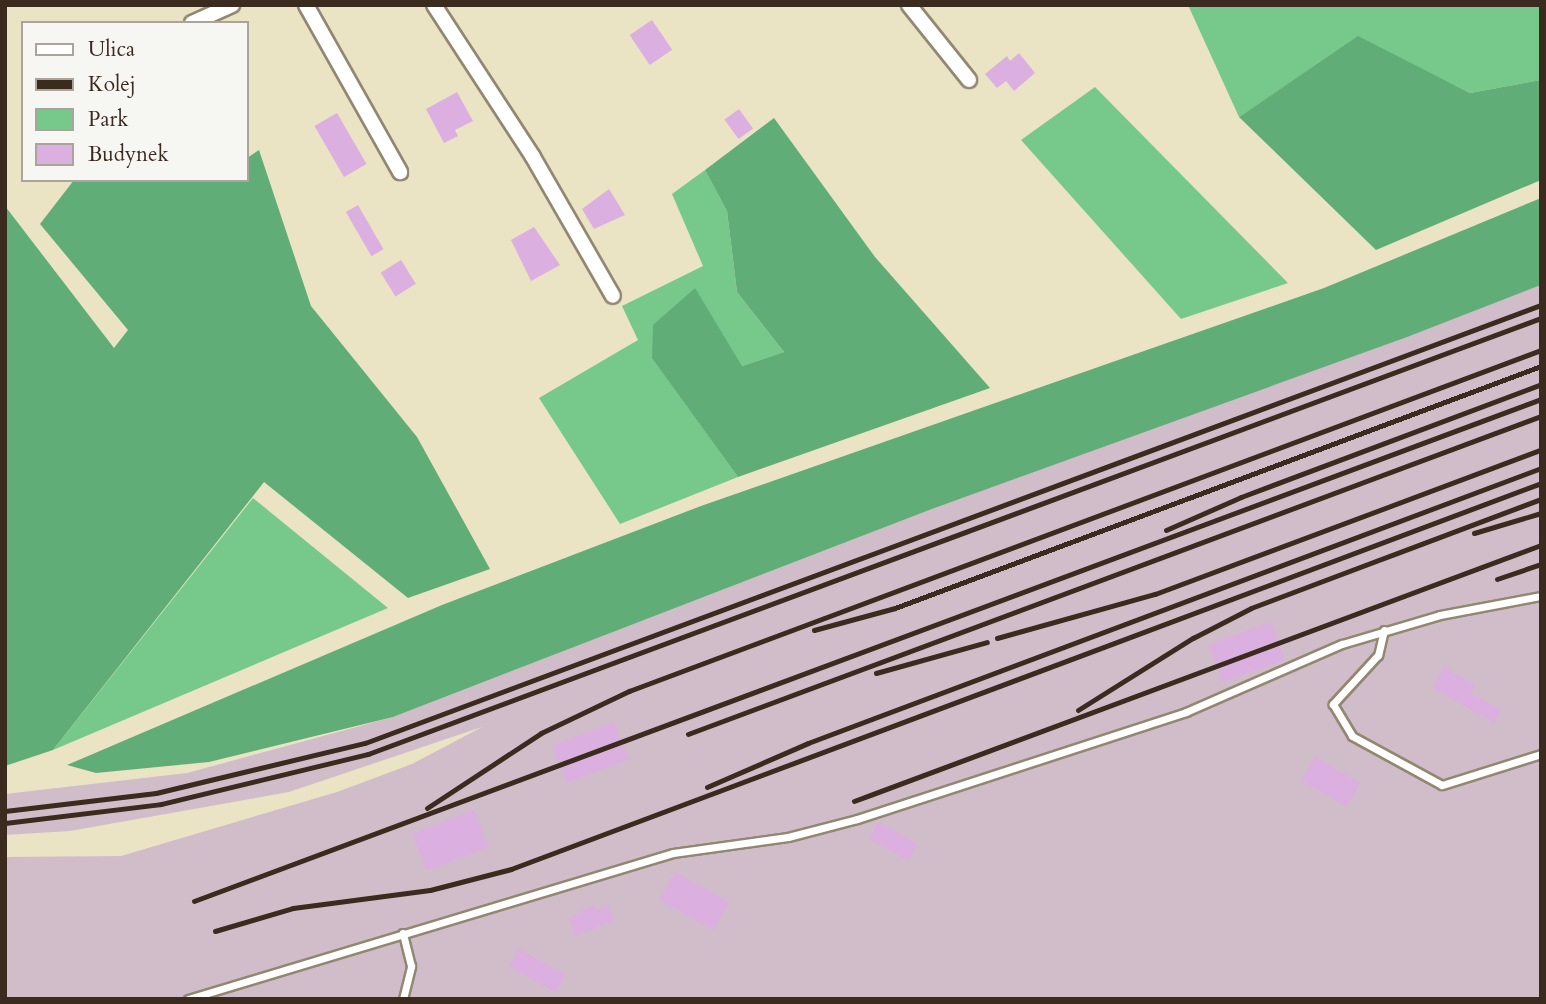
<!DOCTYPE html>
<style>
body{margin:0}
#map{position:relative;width:1546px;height:1004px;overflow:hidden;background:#eae4c4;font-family:Cardo,serif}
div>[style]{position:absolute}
.industrial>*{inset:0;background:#d1bdca}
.green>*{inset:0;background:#77c98b}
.forest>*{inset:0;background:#61ad77}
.building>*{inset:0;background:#dbafdf;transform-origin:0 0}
.roads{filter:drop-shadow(2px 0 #928771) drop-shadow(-2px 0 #928771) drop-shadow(0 2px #928771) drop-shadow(0 -2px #928771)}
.lane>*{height:7px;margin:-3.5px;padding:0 3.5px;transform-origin:3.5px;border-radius:3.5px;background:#fff}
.street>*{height:14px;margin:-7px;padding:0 7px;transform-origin:7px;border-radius:7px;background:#fff}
.rail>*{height:5px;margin:-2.5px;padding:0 2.5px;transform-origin:2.5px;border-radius:2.5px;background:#3b2a1e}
span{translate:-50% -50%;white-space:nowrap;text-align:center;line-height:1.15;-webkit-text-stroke:5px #f6f6f2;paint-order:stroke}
.frame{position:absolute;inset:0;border:7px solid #3b2a1e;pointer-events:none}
.legend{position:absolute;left:21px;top:21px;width:228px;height:161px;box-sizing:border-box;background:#f6f6f2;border:2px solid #aba49d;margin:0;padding:9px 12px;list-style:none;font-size:21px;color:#3b2a1e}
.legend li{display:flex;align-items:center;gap:14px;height:35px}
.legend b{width:35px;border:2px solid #aba49d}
</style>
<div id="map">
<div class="industrial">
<div style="clip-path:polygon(1541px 285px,1541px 999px,5px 999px,5px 857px,121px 856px,337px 792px,412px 764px,482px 727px,289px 792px,70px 831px,5px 835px,5px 794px,187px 773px,393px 717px,932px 509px)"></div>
</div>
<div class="green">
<div style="clip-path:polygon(1188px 5px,1541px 5px,1541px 80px,1470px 93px,1358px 37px,1239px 117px)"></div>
<div style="clip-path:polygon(1095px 87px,1288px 283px,1181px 319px,1021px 140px)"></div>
<div style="clip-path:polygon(705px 170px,727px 211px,737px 292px,784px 352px,742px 366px,652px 357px,738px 477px,620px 524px,539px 398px,638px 340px,622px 306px,703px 266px,672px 194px)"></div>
<div style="clip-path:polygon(253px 498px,388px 608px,53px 750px)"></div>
</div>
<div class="forest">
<div style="clip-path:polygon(1358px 36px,1470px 93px,1541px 80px,1541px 180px,1376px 250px,1239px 117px)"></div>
<div style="clip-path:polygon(774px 118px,875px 257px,990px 388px,738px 477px,652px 358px,653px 325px,695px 288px,742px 366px,784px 352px,737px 292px,727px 211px,705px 170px)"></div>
<div style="clip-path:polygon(259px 150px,311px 306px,417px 437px,490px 569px,408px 598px,264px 482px,53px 750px,5px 766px,5px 206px,114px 348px,128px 330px,40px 224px,74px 180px,247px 180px,247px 158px)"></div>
<div style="clip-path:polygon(1541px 198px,1541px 285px,1407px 337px,932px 509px,393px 717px,209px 762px,96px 773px,67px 765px,442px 605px,701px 506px,1324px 288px)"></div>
</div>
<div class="building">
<div style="left:652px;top:20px;width:36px;height:27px;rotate:56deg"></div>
<div style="clip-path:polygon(1019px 53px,1035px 73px,1014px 91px,1006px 81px,997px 88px,985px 74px,1007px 56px,1010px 61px)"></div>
<div style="clip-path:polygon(457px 92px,473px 121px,455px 130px,458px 136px,444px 143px,426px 109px)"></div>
<div style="left:739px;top:109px;width:24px;height:18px;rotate:54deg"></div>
<div style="left:337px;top:113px;width:59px;height:26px;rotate:60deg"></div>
<div style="clip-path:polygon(609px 189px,625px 215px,594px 229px,582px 209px)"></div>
<div style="left:358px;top:205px;width:51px;height:14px;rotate:60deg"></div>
<div style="clip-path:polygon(534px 227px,560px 265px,531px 281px,511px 240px)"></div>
<div style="left:401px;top:260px;width:28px;height:24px;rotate:58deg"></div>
<div style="left:1271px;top:622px;width:40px;height:66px;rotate:70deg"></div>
<div style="clip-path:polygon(1444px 667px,1475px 685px,1471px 693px,1501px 710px,1494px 723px,1433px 688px)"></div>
<div style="left:614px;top:722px;width:40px;height:66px;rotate:69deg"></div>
<div style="left:1315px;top:757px;width:52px;height:27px;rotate:30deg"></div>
<div style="left:474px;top:810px;width:40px;height:66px;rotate:69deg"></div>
<div style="left:878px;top:822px;width:45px;height:19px;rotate:29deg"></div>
<div style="left:675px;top:872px;width:62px;height:32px;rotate:29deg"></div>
<div style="clip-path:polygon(593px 904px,595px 910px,608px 906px,614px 921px,575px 936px,569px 919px)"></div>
<div style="left:519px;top:949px;width:53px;height:20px;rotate:29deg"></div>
</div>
<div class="roads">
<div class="lane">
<div style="left:1384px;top:630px;width:26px;rotate:103deg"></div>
<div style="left:1378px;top:655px;width:67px;rotate:132.6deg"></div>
<div style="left:1333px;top:704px;width:37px;rotate:59deg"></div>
<div style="left:1352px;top:736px;width:102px;rotate:28.6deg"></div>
<div style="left:1442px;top:785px;width:104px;rotate:-17.4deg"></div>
<div style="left:188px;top:999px;width:506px;rotate:-16.75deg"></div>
<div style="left:673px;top:853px;width:116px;rotate:-7.9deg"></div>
<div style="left:788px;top:837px;width:71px;rotate:-14.6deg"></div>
<div style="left:857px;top:819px;width:346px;rotate:-18deg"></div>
<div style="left:1186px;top:712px;width:170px;rotate:-23.6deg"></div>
<div style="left:1342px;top:644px;width:102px;rotate:-16.5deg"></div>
<div style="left:1440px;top:615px;width:103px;rotate:-10.7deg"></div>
<div style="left:403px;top:999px;width:34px;rotate:-76deg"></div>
<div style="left:411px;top:966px;width:34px;rotate:-104deg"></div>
</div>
<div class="street">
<div style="left:306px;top:5px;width:192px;rotate:60.6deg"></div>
<div style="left:434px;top:5px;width:181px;rotate:56.9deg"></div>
<div style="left:533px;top:157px;width:160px;rotate:60.1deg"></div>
<div style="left:909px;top:5px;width:96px;rotate:51.3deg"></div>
<div style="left:192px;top:23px;width:44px;rotate:-24.2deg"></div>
</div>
</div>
<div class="rail">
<div style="left:1166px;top:530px;width:82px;rotate:-23.7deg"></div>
<div style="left:1241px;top:497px;width:321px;rotate:-20.6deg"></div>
<div style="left:1474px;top:533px;width:70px;rotate:-16.6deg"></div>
<div style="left:1497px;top:579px;width:46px;rotate:-18.8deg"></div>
<div style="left:814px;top:630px;width:84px;rotate:-15.2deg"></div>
<div style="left:895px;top:608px;width:690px;rotate:-20.54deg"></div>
<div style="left:997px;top:638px;width:164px;rotate:-15.6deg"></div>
<div style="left:1155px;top:594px;width:412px;rotate:-20.5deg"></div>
<div style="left:876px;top:673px;width:115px;rotate:-15.6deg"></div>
<div style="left:1078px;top:710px;width:136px;rotate:-32.1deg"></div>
<div style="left:1193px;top:638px;width:65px;rotate:-27.3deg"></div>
<div style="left:1251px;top:608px;width:310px;rotate:-20.6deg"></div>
<div style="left:688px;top:734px;width:910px;rotate:-20.45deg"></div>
<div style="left:707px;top:787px;width:110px;rotate:-23.5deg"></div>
<div style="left:808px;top:743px;width:783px;rotate:-20.56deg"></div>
<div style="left:854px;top:801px;width:733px;rotate:-20.44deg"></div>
<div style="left:427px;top:808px;width:136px;rotate:-33.3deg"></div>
<div style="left:541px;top:733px;width:98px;rotate:-25.5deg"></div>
<div style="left:629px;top:691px;width:974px;rotate:-20.5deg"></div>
<div style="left:5px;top:811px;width:152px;rotate:-6.8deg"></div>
<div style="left:156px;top:793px;width:215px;rotate:-13.5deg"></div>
<div style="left:365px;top:743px;width:1255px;rotate:-20.43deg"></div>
<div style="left:5px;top:823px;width:157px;rotate:-6.9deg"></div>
<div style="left:161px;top:804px;width:213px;rotate:-13.6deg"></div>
<div style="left:368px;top:754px;width:1251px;rotate:-20.39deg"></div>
<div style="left:194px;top:901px;width:1438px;rotate:-20.44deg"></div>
<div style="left:215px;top:931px;width:81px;rotate:-16.4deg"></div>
<div style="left:293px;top:908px;width:138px;rotate:-7.5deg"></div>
<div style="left:430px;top:890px;width:84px;rotate:-14.5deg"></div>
<div style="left:511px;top:869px;width:1100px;rotate:-20.54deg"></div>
</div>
<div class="frame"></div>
<ul class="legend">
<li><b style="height:9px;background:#fff"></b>Ulica</li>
<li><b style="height:9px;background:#3b2a1e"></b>Kolej</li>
<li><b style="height:19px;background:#77c98b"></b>Park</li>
<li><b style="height:19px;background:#dbafdf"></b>Budynek</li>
</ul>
</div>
